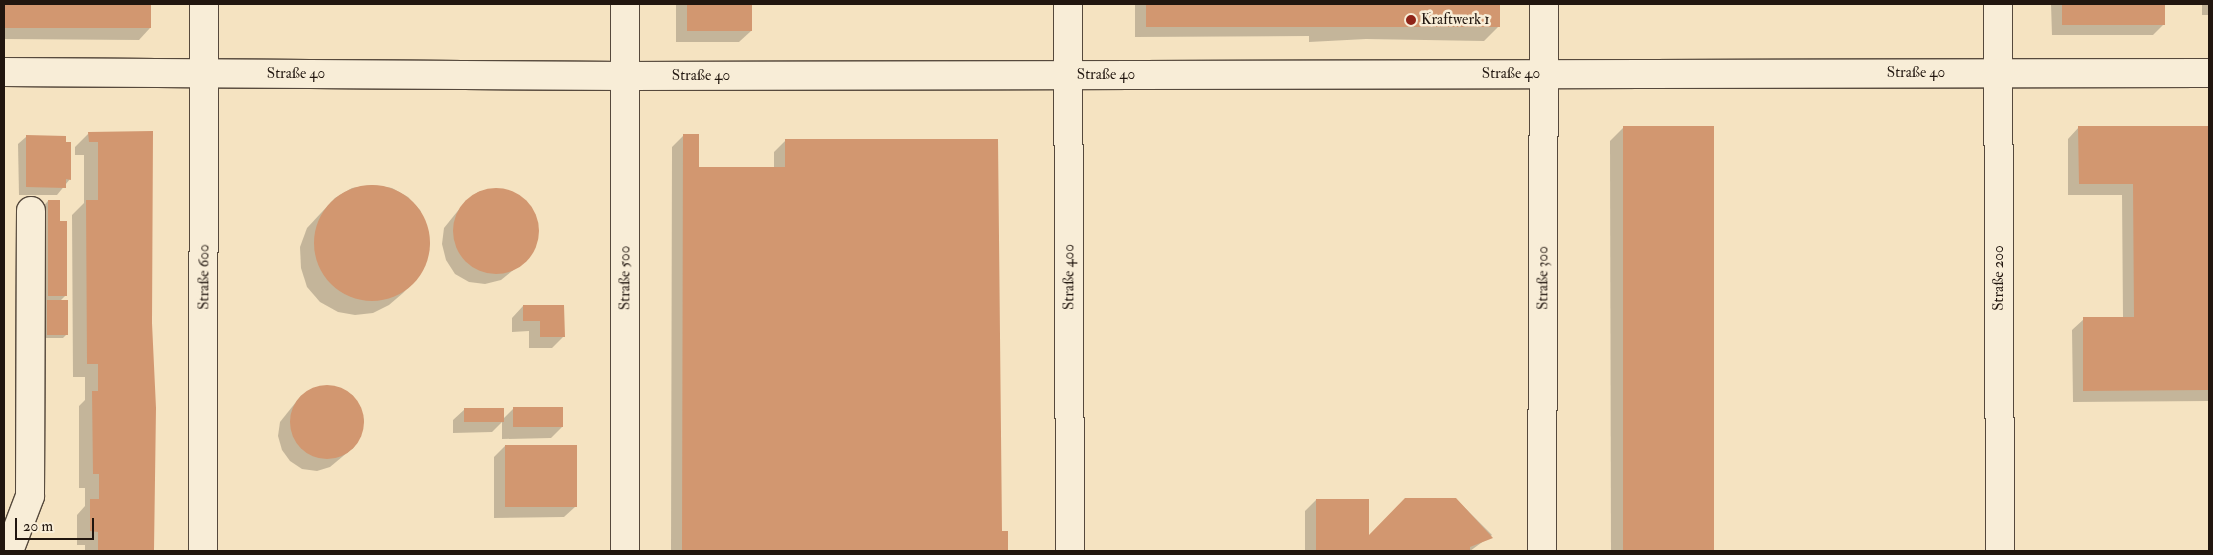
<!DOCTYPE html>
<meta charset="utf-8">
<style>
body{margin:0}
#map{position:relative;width:2213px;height:555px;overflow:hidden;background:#f5e3c1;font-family:"IM FELL Double Pica",serif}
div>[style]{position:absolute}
.shadow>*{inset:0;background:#0003;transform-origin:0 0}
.building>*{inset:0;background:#d29770;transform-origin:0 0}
.round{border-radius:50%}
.roads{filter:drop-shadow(1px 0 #56493c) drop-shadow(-1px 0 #56493c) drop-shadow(0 1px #56493c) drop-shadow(0 -1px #56493c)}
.minor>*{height:28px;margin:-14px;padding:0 14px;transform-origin:14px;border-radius:14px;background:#f8edd7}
.dots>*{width:14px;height:14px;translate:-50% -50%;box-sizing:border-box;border:2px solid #f8edd7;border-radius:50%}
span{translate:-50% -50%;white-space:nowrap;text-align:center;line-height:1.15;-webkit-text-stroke:5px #f8edd7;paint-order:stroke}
.poi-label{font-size:15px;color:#21160f}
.left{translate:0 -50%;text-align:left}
.street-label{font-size:15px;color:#21160f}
.frame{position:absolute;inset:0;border:5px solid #21160f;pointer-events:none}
.scale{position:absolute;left:15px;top:518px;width:79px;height:22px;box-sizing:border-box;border:2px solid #21160f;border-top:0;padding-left:6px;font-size:15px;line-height:18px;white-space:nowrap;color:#21160f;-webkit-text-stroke:4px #f8edd7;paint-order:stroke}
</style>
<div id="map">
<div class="shadow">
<div style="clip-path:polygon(4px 4px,150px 4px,150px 28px,139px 40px,4px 39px)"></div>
<div style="clip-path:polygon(676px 4px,751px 4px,751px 31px,739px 42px,676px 42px)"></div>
<div style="clip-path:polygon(1135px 4px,1450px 4px,1447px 6px,1498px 27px,1484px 41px,1366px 39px,1309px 42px,1309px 36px,1135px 37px)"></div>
<div style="clip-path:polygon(2051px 4px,2164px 4px,2164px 24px,2153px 35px,2052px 35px)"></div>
<div style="left:2202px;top:4px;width:7px;height:11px"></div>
<div style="clip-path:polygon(1624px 127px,1713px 127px,1714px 551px,1611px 551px,1610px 141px)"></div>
<div style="clip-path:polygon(2079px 127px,2209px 127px,2209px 401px,2073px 402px,2072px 330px,2084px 319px,2123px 318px,2122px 195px,2068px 195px,2068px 139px)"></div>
<div style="clip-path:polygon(151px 132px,153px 551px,85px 551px,85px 545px,77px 545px,77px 515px,85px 506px,85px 488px,79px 488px,79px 406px,85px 400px,85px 377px,73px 377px,72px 215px,84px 203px,84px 155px,75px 155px,75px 147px,89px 133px)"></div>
<div style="clip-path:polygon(683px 136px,698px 168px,774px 168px,774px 152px,786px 140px,1001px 533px,1007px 533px,1007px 551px,671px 551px,672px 147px)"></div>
<div style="clip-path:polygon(26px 137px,70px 179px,57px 195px,19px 195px,18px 144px)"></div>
<div style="clip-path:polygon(372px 185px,392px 188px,408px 197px,420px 210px,427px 227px,430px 244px,426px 262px,417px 278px,403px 293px,389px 305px,373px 313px,355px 315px,338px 312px,320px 302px,307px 287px,301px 268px,300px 247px,307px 228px,335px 198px,352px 188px)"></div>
<div style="clip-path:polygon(494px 189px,510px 191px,524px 200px,534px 213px,538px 229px,535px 245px,527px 259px,501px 280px,485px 284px,469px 282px,455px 274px,446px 260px,442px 244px,444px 228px,465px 202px,478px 192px)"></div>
<div style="clip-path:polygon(48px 201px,59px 222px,66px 295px,60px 301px,67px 334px,63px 338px,44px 338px,37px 213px)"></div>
<div style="clip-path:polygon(523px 306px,563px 337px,552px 348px,529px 348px,529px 331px,512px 332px,512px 318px)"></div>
<div style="clip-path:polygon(326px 386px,340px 388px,352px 395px,360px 407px,364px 420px,361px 434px,354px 447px,330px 467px,317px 471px,302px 469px,290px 461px,282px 450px,278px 436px,280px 422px,300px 397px,312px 389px)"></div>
<div style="clip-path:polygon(465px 409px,503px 419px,513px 409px,562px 427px,551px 438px,502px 439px,502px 422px,492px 432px,453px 433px,453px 420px)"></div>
<div style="clip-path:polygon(505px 446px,576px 506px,564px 517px,494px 518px,494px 457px)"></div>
<div style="clip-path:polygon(1456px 499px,1492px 535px,1470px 551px,1305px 551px,1305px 511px,1316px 500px,1368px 538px)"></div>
</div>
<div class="building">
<div style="left:4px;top:4px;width:147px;height:24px"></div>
<div style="left:687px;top:4px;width:65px;height:27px"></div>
<div style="left:1146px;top:4px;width:354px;height:23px"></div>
<div style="left:2062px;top:4px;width:103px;height:21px"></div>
<div style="left:1623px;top:126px;width:91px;height:425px"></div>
<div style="clip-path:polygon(2078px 126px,2209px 126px,2209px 390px,2083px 391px,2083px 317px,2134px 317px,2133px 184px,2079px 184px)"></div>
<div style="clip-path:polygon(153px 131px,152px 323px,156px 408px,154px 551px,98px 551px,98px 532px,90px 531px,90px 499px,99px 499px,99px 474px,93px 474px,92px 391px,98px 391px,98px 364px,87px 364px,86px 200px,98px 200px,98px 142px,89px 142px,88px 132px)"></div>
<div style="clip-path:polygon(683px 134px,699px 134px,699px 167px,785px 167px,785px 139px,998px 139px,1002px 531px,1008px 531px,1008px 551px,682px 551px)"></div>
<div style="clip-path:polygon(26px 135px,66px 136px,66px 142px,71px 142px,71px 180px,66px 179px,66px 188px,26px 187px)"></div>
<div class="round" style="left:314px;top:185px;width:116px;height:116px"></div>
<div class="round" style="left:453px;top:188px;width:86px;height:86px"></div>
<div style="clip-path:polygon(48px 200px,60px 200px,60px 221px,67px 221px,67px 296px,48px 296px)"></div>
<div style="left:47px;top:300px;width:21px;height:35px"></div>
<div style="clip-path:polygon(523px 305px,564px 305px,565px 337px,540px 337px,540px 321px,523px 321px)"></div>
<div class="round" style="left:290px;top:385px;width:74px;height:74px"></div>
<div style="left:563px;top:407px;width:20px;height:50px;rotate:90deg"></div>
<div style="left:464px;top:408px;width:40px;height:14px"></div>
<div style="left:505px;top:445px;width:72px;height:62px"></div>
<div style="clip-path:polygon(1405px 498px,1456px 498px,1493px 538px,1470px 547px,1470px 551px,1316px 551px,1316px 499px,1369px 499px,1369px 535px)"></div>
</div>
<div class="roads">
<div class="minor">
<div style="left:625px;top:4px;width:547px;rotate:90deg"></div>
<div style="left:1068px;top:4px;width:547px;rotate:89.79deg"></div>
<div style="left:1998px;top:4px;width:547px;rotate:89.79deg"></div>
<div style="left:4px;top:72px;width:621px;rotate:0.37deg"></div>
<div style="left:625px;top:76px;width:1584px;rotate:-0.11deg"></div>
<div style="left:9px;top:551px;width:59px;rotate:-69.1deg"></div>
<div style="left:30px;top:496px;width:285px;rotate:-89.8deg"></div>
<div style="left:203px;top:551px;width:547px;rotate:-89.9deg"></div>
<div style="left:1542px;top:551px;width:547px;rotate:-89.79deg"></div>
</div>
</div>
<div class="dots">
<div style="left:1411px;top:20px;background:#8f2418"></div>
</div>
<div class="poi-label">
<span class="left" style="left:1421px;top:20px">Kraftwerk 1</span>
</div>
<div class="street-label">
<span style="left:1916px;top:73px">Straße 40</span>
<span style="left:296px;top:74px">Straße 40</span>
<span style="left:1511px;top:74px">Straße 40</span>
<span style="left:1106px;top:75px">Straße 40</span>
<span style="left:701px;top:76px">Straße 40</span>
<span style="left:204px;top:277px;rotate:-90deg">Straße 600</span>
<span style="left:1069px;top:277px;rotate:-90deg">Straße 400</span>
<span style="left:625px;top:278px;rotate:-90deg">Straße 500</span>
<span style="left:1543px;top:278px;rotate:-90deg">Straße 300</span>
<span style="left:1999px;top:278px;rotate:-90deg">Straße 200</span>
</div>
<div class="frame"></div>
<div class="scale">20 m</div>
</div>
